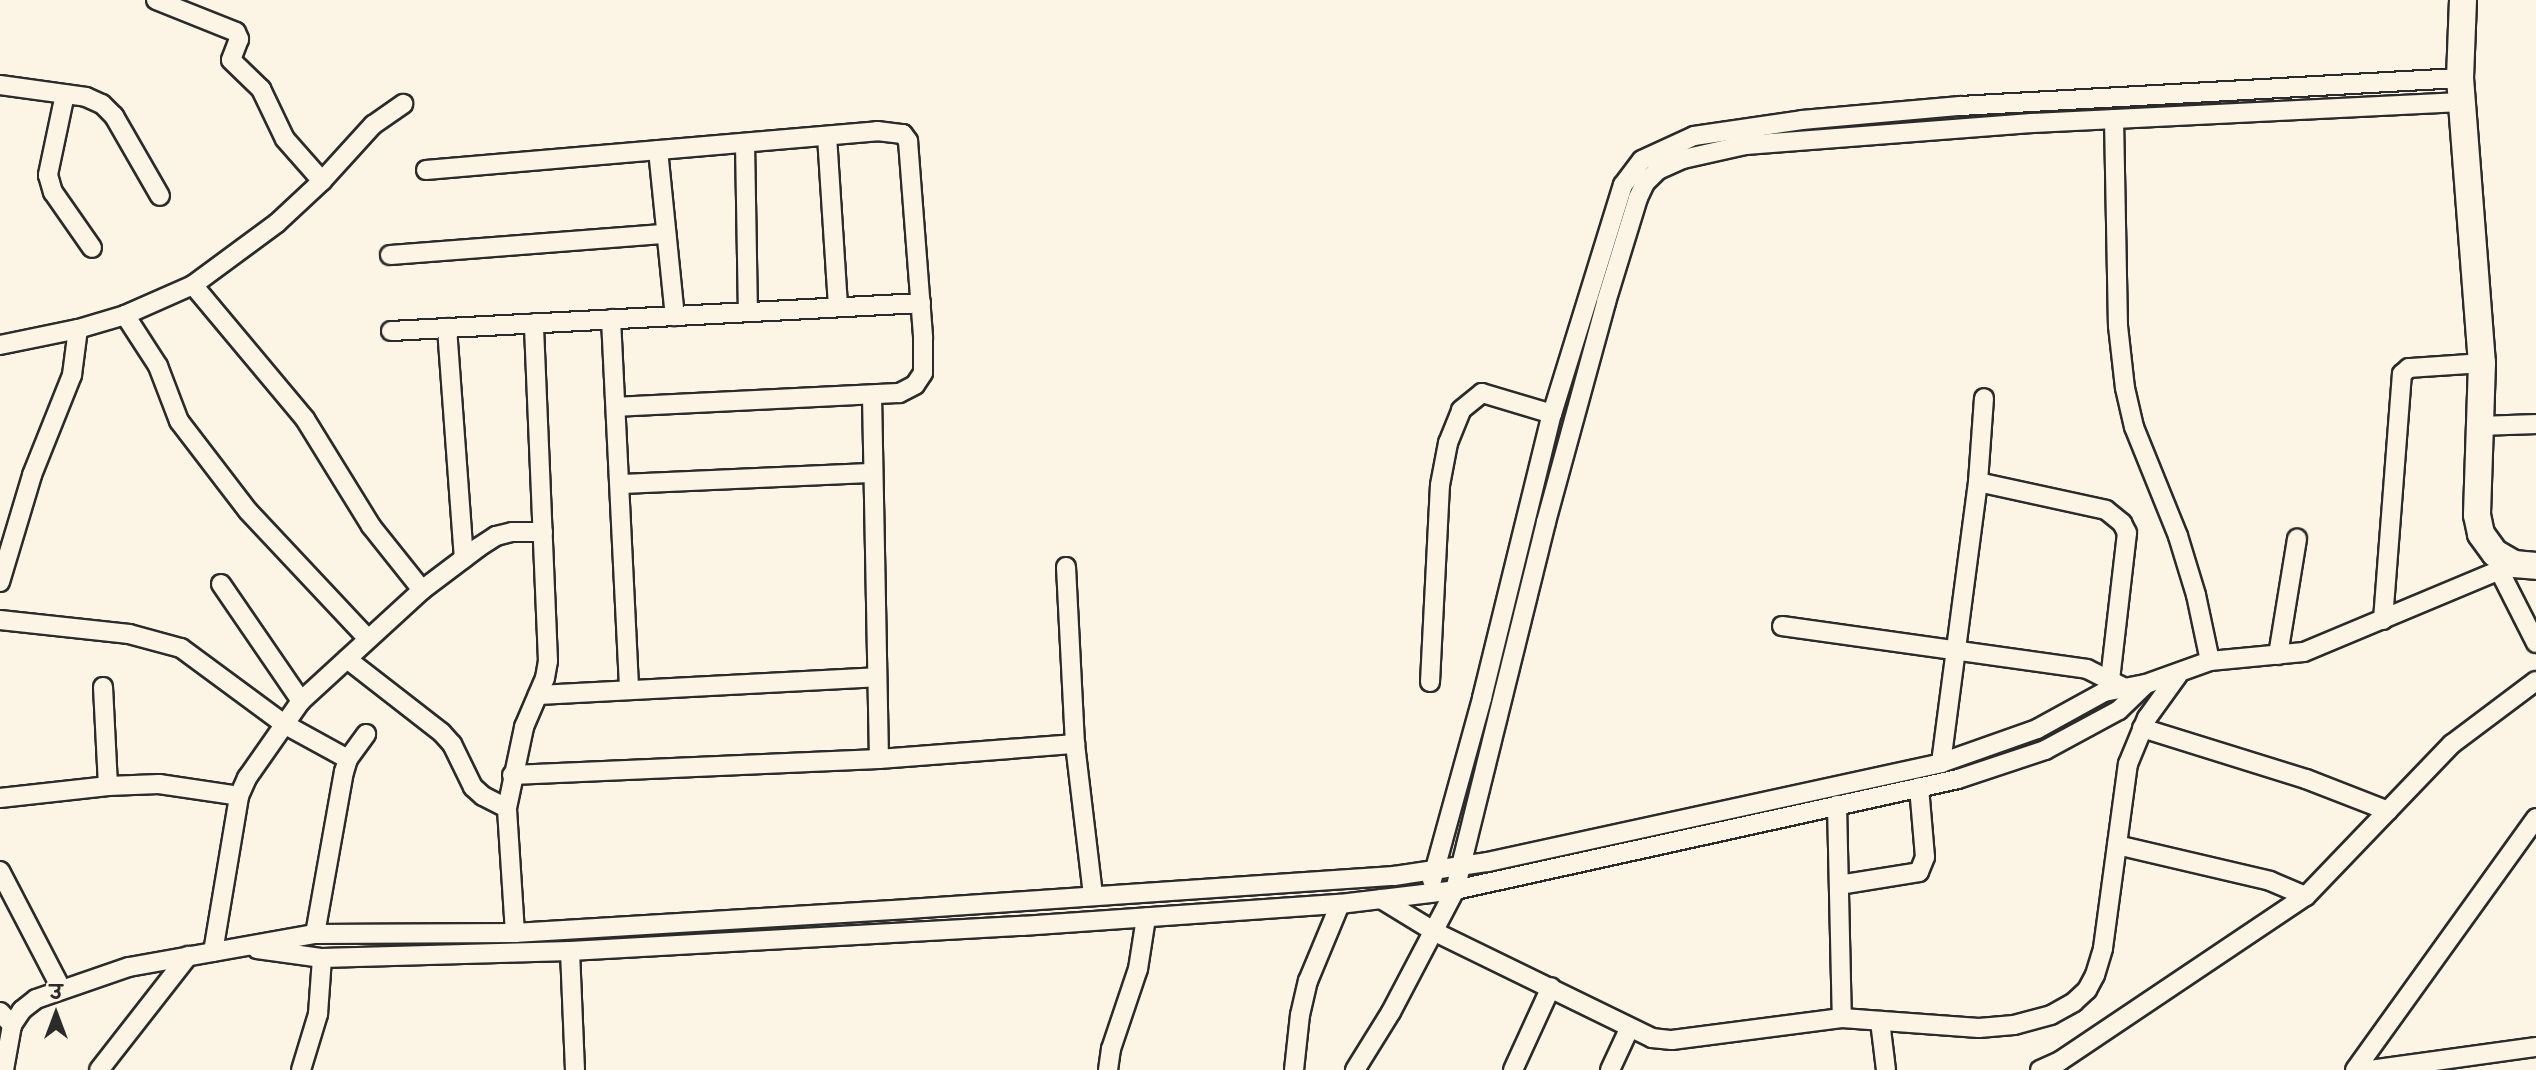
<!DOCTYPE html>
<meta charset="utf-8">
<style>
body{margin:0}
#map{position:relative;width:2536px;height:1070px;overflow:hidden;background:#fcf5e5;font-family:Caveat,"Playpen Sans Deva",sans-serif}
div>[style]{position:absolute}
.roads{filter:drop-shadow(2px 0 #2b2b2b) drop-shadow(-2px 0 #2b2b2b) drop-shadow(0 2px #2b2b2b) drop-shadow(0 -2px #2b2b2b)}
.street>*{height:18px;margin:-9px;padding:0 9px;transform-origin:9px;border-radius:9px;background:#fcf5e5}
.secondary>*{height:26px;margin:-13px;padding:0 13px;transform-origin:13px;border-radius:13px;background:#fcf5e5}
span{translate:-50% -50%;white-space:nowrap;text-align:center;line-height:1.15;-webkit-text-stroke:5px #fcf5e5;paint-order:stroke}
.north{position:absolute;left:21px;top:979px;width:70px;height:70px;-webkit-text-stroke:5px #fcf5e5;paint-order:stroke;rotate:0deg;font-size:19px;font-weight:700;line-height:28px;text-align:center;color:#2b2b2b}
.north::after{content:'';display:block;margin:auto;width:24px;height:32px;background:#2b2b2b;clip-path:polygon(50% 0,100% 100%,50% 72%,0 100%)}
</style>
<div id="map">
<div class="roads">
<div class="street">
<div style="left:156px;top:0;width:86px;rotate:21.8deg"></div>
<div style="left:236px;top:32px;width:8px;rotate:67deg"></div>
<div style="left:239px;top:39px;width:22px;rotate:111deg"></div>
<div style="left:231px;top:60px;width:42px;rotate:44deg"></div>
<div style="left:261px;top:89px;width:55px;rotate:64.4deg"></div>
<div style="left:285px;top:139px;width:56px;rotate:48.6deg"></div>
<div style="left:0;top:85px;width:87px;rotate:7.9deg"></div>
<div style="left:86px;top:97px;width:17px;rotate:24deg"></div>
<div style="left:102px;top:104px;width:17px;rotate:45deg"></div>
<div style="left:114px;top:116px;width:92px;rotate:60.1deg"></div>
<div style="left:65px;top:94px;width:83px;rotate:101.9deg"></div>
<div style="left:48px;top:175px;width:18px;rotate:74deg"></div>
<div style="left:53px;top:192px;width:68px;rotate:55.1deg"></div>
<div style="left:2114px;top:119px;width:207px;rotate:88.9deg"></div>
<div style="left:2118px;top:326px;width:62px;rotate:83.6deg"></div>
<div style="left:2125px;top:388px;width:40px;rotate:77deg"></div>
<div style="left:2134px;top:427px;width:118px;rotate:68deg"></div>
<div style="left:2178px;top:536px;width:62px;rotate:73deg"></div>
<div style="left:2196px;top:595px;width:67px;rotate:78deg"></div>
<div style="left:827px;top:136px;width:171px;rotate:86.3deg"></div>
<div style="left:745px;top:143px;width:169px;rotate:89deg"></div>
<div style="left:658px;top:150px;width:167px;rotate:84.2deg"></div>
<div style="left:426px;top:170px;width:453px;rotate:-4.9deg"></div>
<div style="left:877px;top:131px;width:26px;rotate:7deg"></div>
<div style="left:903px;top:134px;width:9px;rotate:54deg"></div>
<div style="left:908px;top:141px;width:198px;rotate:85.6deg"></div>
<div style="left:923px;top:338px;width:35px;rotate:90deg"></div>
<div style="left:923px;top:373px;width:14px;rotate:124deg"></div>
<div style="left:915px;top:385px;width:18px;rotate:153deg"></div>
<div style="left:899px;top:393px;width:282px;rotate:177.2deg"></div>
<div style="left:390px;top:255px;width:277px;rotate:-4.4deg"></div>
<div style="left:193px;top:285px;width:175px;rotate:50.1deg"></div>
<div style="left:305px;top:419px;width:126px;rotate:58.3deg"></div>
<div style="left:371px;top:526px;width:82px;rotate:51.4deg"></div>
<div style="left:125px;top:315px;width:61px;rotate:57.1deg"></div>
<div style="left:158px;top:366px;width:59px;rotate:69.1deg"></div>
<div style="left:179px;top:421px;width:113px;rotate:52.5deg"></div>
<div style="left:248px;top:511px;width:175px;rotate:46.8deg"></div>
<div style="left:611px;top:319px;width:371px;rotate:87.2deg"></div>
<div style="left:447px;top:328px;width:231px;rotate:85.8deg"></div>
<div style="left:391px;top:331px;width:531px;rotate:-3.02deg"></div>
<div style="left:0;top:345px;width:80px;rotate:-11.6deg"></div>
<div style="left:78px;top:329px;width:49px;rotate:-16.6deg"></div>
<div style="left:125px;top:315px;width:74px;rotate:-23.8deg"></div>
<div style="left:193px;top:285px;width:104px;rotate:-36.4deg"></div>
<div style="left:277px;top:223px;width:62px;rotate:-43deg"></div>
<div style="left:322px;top:181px;width:76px;rotate:-47.7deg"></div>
<div style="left:373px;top:125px;width:37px;rotate:-35deg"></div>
<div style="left:872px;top:395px;width:364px;rotate:88.9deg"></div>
<div style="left:2480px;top:426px;width:56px;rotate:-2deg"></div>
<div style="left:1978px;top:482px;width:131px;rotate:12.3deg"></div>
<div style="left:2106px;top:510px;width:21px;rotate:39deg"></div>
<div style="left:2122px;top:523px;width:11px;rotate:63deg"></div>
<div style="left:2127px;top:533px;width:147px;rotate:96.6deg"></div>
<div style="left:620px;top:484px;width:252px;rotate:-2.5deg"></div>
<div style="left:1066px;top:567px;width:177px;rotate:87.1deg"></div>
<div style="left:1075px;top:744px;width:153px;rotate:83.2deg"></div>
<div style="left:2499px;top:570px;width:82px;rotate:63.1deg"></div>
<div style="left:0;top:582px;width:112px;rotate:-73.3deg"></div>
<div style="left:32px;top:475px;width:108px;rotate:-68.2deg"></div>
<div style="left:72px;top:375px;width:46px;rotate:-82.6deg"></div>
<div style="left:221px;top:584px;width:142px;rotate:55.6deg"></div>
<div style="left:0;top:620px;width:130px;rotate:6.2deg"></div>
<div style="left:129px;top:634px;width:54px;rotate:15.1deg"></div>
<div style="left:181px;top:648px;width:128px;rotate:36.4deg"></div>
<div style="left:284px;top:724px;width:73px;rotate:28.7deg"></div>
<div style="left:2383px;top:620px;width:247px;rotate:-85.6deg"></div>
<div style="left:2402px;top:374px;width:9px;rotate:-41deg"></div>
<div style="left:2409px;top:368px;width:73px;rotate:-3.9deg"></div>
<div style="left:1782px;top:626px;width:308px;rotate:8deg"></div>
<div style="left:2087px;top:669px;width:42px;rotate:26.6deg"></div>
<div style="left:2278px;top:655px;width:118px;rotate:-80.7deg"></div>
<div style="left:347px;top:659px;width:120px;rotate:37.9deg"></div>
<div style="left:442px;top:733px;width:15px;rotate:48deg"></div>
<div style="left:452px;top:744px;width:48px;rotate:64deg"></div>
<div style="left:473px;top:787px;width:13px;rotate:42deg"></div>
<div style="left:483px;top:796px;width:27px;rotate:27deg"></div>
<div style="left:1430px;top:682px;width:197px;rotate:-87.1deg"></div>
<div style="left:1440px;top:485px;width:43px;rotate:-79.2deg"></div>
<div style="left:1448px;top:443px;width:35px;rotate:-68deg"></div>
<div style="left:1461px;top:410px;width:27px;rotate:-39deg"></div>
<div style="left:1482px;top:393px;width:73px;rotate:16.7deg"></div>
<div style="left:103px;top:687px;width:99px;rotate:87.1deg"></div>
<div style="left:538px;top:695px;width:339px;rotate:-3deg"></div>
<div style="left:2142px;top:728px;width:172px;rotate:17.3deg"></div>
<div style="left:2306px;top:779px;width:88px;rotate:21.3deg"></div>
<div style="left:1941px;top:763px;width:283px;rotate:-82.5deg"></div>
<div style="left:1978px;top:482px;width:84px;rotate:-85.9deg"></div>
<div style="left:512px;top:775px;width:367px;rotate:-2.5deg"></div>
<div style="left:879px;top:759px;width:197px;rotate:-4.4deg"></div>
<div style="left:0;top:798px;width:109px;rotate:-6.3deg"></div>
<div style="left:108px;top:786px;width:51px;rotate:-2.2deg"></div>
<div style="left:159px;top:784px;width:81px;rotate:8.5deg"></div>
<div style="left:1837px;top:805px;width:213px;rotate:88.7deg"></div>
<div style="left:2117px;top:845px;width:157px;rotate:13.2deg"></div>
<div style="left:2270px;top:881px;width:39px;rotate:23deg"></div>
<div style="left:0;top:871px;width:132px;rotate:62.5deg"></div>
<div style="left:1432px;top:880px;width:189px;rotate:-74.6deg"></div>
<div style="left:1482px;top:698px;width:292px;rotate:-76.2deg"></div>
<div style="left:1552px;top:414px;width:240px;rotate:-72.8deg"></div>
<div style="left:1623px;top:185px;width:31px;rotate:-53deg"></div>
<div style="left:1642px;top:160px;width:57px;rotate:-24.8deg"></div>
<div style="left:1694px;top:136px;width:109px;rotate:-8.4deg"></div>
<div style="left:1802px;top:120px;width:159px;rotate:-5.1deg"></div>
<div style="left:1960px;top:106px;width:501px;rotate:-3.21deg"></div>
<div style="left:1839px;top:885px;width:81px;rotate:-9.2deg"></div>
<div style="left:1919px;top:872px;width:16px;rotate:-68deg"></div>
<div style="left:1925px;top:857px;width:70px;rotate:-94.9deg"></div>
<div style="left:1381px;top:899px;width:63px;rotate:31.4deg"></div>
<div style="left:1435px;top:932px;width:242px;rotate:26deg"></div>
<div style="left:1652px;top:1038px;width:20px;rotate:6deg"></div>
<div style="left:1672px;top:1040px;width:171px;rotate:-7.4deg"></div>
<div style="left:1842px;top:1018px;width:137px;rotate:4.2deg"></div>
<div style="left:1979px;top:1028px;width:35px;rotate:-5deg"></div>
<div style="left:2014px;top:1025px;width:38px;rotate:-15deg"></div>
<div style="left:2051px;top:1015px;width:26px;rotate:-29deg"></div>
<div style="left:2074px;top:1002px;width:18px;rotate:-43deg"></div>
<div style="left:2087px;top:990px;width:17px;rotate:-62deg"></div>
<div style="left:2095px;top:975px;width:28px;rotate:-73deg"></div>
<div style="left:2103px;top:948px;width:186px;rotate:-82.3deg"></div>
<div style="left:2128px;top:764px;width:50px;rotate:-67.6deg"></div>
<div style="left:2147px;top:718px;width:53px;rotate:-54.2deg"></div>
<div style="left:515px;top:933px;width:125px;rotate:-93.7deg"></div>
<div style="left:507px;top:808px;width:83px;rotate:-78.1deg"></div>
<div style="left:524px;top:727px;width:53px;rotate:-66.8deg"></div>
<div style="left:545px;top:678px;width:17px;rotate:-80deg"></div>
<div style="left:548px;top:661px;width:338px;rotate:-92.4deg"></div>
<div style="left:315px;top:934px;width:165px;rotate:-79.9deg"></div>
<div style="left:344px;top:772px;width:14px;rotate:-73deg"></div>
<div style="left:348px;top:759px;width:31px;rotate:-54deg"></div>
<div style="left:257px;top:949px;width:66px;rotate:7.9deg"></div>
<div style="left:322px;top:958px;width:248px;rotate:-1.6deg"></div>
<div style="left:570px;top:951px;width:453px;rotate:-3.2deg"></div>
<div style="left:1022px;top:926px;width:319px;rotate:-4deg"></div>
<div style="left:1340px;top:904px;width:116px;rotate:-6.9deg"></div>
<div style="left:1455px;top:890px;width:515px;rotate:-12.44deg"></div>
<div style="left:1958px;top:779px;width:92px;rotate:-18.4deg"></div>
<div style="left:2045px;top:750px;width:84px;rotate:-28.4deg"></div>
<div style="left:2119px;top:710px;width:36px;rotate:-44deg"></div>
<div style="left:570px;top:951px;width:119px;rotate:87.6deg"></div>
<div style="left:213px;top:952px;width:158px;rotate:-80.5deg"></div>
<div style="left:239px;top:796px;width:20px;rotate:-66deg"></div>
<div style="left:247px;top:778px;width:94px;rotate:-55deg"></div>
<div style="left:301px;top:701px;width:164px;rotate:-42.5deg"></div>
<div style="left:422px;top:590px;width:71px;rotate:-37deg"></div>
<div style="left:479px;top:547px;width:20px;rotate:-33deg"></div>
<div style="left:496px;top:536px;width:16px;rotate:-14deg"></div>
<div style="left:512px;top:532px;width:31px"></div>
<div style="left:0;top:1012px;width:18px;rotate:47deg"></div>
<div style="left:1880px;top:1021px;width:49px;rotate:83deg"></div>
<div style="left:4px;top:1070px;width:46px;rotate:-79.9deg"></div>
<div style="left:12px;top:1025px;width:18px;rotate:-56deg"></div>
<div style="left:22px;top:1010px;width:18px;rotate:-38deg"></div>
<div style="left:36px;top:999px;width:98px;rotate:-19deg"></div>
<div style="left:129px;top:967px;width:189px;rotate:-10.1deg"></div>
<div style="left:315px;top:934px;width:200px;rotate:-0.3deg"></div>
<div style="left:515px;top:933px;width:394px;rotate:-3.5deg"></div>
<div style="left:908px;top:909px;width:487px;rotate:-3.9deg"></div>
<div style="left:1394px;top:876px;width:95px;rotate:-8.5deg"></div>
<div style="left:1488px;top:862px;width:464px;rotate:-12.3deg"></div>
<div style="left:1941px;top:763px;width:102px;rotate:-19.5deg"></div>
<div style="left:2037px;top:729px;width:77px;rotate:-28.9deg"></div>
<div style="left:2104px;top:692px;width:43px;rotate:-10.8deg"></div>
<div style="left:2146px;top:684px;width:68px;rotate:-19.8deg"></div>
<div style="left:2210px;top:661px;width:94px;rotate:-5.5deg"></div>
<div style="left:2304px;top:652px;width:228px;rotate:-22.7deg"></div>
<div style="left:99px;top:1070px;width:145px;rotate:-52deg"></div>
<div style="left:301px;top:1070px;width:59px;rotate:-73.1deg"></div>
<div style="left:318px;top:1014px;width:56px;rotate:-85.9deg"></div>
<div style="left:1108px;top:1070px;width:21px;rotate:-82deg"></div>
<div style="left:1111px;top:1049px;width:84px;rotate:-71.4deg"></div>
<div style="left:1138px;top:969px;width:52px;rotate:-81.1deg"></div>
<div style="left:1294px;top:1070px;width:55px;rotate:-83.8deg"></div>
<div style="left:1300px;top:1015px;width:35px;rotate:-77deg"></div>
<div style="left:1308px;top:981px;width:83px;rotate:-67.4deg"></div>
<div style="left:1355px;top:1070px;width:68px;rotate:-58.2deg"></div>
<div style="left:1391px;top:1012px;width:138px;rotate:-62.3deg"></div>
<div style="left:1455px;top:890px;width:379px;rotate:-76.1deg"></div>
<div style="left:1546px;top:522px;width:228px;rotate:-74.7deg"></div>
<div style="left:1606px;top:302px;width:109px;rotate:-72.9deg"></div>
<div style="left:1638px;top:198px;width:17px;rotate:-65deg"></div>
<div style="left:1645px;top:183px;width:18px;rotate:-45deg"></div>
<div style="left:1658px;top:170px;width:27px;rotate:-24deg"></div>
<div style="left:1683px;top:159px;width:64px;rotate:-12.7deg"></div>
<div style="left:1745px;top:145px;width:288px;rotate:-4.4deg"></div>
<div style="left:2032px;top:123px;width:431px;rotate:-2.8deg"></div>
<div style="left:1513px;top:1070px;width:91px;rotate:-65.4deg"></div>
<div style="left:1610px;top:1070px;width:45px;rotate:-65.1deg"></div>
<div style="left:2040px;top:1070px;width:22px;rotate:-24deg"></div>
<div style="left:2060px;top:1061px;width:296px;rotate:-33.9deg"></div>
<div style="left:2306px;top:896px;width:211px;rotate:-46.2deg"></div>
<div style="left:2452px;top:744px;width:105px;rotate:-36.9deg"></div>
<div style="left:2355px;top:1070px;width:310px;rotate:-54.3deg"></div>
<div style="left:2370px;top:1070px;width:168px;rotate:-7.9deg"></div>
</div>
<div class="secondary">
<div style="left:2463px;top:0;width:78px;rotate:92.2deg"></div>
<div style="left:2460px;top:78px;width:286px;rotate:85.6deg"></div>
<div style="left:2482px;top:363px;width:152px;rotate:91.9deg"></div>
<div style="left:2477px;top:515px;width:19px;rotate:78deg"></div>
<div style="left:2481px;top:534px;width:24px;rotate:54deg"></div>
<div style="left:2495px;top:553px;width:22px;rotate:30deg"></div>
<div style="left:2514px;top:564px;width:22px;rotate:5deg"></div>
</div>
</div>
<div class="north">उ</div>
</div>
